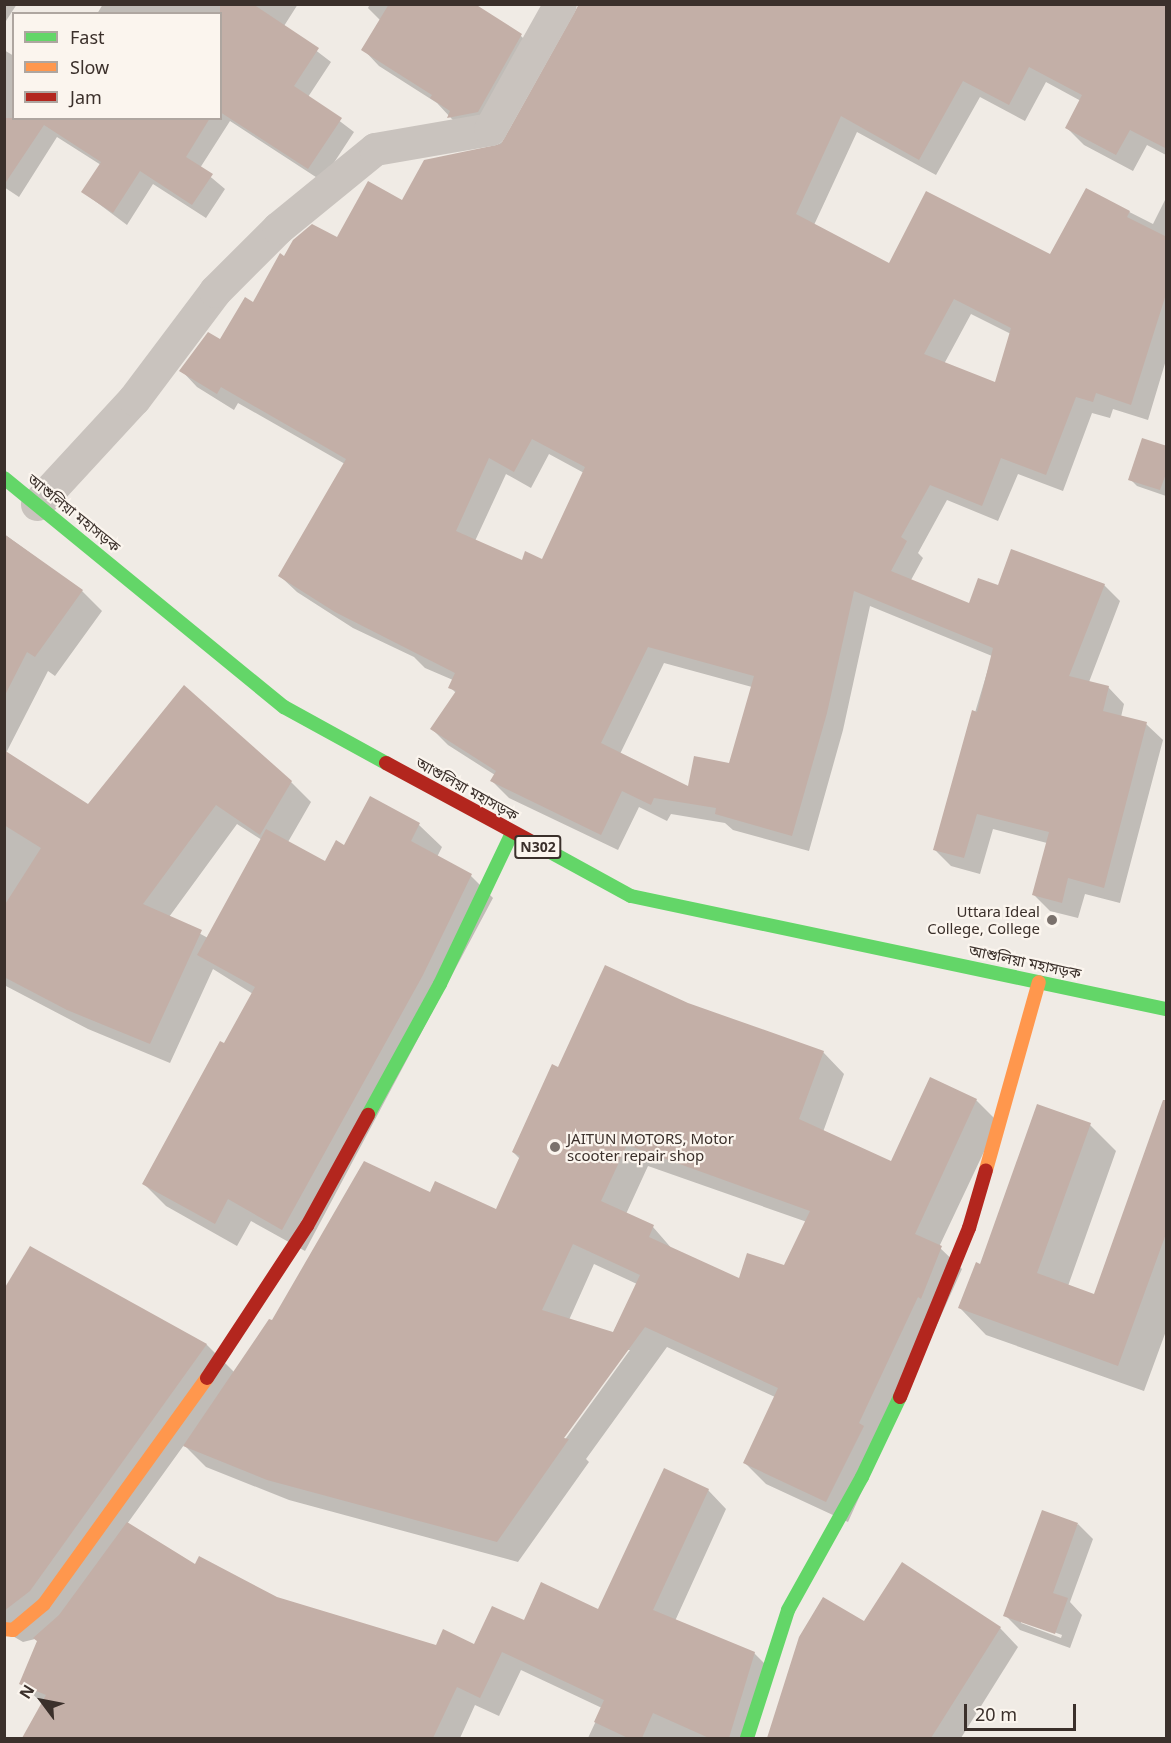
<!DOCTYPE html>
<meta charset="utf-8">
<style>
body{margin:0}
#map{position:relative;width:1171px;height:1743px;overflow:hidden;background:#f0ebe5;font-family:"Noto Sans","Noto Sans Bengali",sans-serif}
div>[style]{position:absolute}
.shadow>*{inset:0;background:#0003}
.building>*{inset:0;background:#c3afa7}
.street>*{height:33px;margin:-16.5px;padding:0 16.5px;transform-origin:16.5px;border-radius:16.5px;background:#c9c3be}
.fast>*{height:14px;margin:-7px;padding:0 7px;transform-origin:7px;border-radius:7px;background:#63d668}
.slow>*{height:14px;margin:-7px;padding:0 7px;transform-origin:7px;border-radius:7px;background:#ff974d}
.jam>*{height:14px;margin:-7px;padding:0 7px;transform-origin:7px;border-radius:7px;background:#b3261e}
.dots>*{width:16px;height:16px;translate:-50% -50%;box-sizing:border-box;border:3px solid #fbf5ee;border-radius:50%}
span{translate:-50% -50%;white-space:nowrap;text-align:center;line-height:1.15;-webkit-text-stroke:4.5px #fbf5ee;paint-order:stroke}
.shield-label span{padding:2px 4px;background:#fbf5ee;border:2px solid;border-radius:4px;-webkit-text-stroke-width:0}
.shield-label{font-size:14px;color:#3b302b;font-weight:700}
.street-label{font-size:15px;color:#3b302b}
.poi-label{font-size:15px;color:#3b302b}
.right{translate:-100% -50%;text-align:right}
.left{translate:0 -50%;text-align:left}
.frame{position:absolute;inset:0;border:6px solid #3b302b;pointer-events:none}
.legend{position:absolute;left:12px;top:12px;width:210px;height:108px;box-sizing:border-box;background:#fbf5ee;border:2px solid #aea6a0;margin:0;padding:8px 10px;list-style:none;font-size:18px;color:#3b302b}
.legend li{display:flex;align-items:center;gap:12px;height:30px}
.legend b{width:30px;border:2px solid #aea6a0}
.north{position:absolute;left:12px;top:1671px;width:60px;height:60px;-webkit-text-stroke:4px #fbf5ee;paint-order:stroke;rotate:302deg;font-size:16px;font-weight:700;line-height:24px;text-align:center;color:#3b302b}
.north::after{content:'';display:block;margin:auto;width:21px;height:27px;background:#3b302b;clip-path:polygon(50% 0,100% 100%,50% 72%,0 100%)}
.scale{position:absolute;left:964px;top:1704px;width:112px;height:27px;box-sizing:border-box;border:3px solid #3b302b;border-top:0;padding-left:8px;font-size:18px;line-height:21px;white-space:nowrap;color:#3b302b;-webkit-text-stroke:4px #fbf5ee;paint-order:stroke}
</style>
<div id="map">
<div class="shadow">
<div style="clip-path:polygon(4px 4px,17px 4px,4px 24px)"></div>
<div style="clip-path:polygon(103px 4px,298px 4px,284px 26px,331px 62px,308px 97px,354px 132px,322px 181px,230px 121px,200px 168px,225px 189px,206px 218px,153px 184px,127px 225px,83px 192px,101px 165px,57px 137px,19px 197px,4px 187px,4px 50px,14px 56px,14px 118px,220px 118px,220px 14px,97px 14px)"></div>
<div style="clip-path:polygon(370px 4px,472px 4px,521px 36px,537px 52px,465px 133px,437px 103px,379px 66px,363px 49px,381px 21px,368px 8px)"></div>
<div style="clip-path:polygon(evenodd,578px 4px,1166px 4px,1166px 155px,1147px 145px,1133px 171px,1084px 145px,1067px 128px,1081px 101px,1046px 82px,1025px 121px,980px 97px,936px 175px,857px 132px,814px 225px,890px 265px,1051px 256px,1086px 190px,1153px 224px,1166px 198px,1166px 360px,1148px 420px,1113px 409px,1110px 418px,1092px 413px,1063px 491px,1018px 474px,998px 521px,947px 500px,918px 553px,923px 558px,911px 580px,970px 605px,999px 587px,1104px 585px,1120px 601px,1089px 682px,1108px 687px,1124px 704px,1121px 717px,1146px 724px,1163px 740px,1120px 903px,1085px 894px,1078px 918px,1050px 911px,1034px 895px,1047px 843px,993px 829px,980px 874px,951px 866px,934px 849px,992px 656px,870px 606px,843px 730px,809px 851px,733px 830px,725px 823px,671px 814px,667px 821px,639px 807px,618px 850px,509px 798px,492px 781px,495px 775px,448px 745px,432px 729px,456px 693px,450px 687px,453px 680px,425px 668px,414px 657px,353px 628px,297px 592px,280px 576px,345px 464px,238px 403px,234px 410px,197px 387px,181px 370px,220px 341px,253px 304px,285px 258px,337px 239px,507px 139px,578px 14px,578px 4px,971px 314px,1011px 334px,996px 384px,944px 364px,971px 314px,578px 4px,549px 454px,584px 473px,543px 561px,522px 562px,475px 541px,506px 474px,531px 488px,549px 454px,578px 4px,664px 663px,752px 687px,730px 765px,689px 788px,620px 754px,664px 663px)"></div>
<div style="clip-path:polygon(1166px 448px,1166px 496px,1137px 486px,1130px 479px)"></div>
<div style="clip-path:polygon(evenodd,4px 534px,82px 591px,102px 611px,55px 676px,48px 671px,6px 753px,89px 806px,291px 782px,311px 802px,288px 842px,325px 863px,345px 847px,371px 798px,419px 825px,442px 847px,437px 857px,471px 876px,493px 898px,305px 1251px,251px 1221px,237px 1246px,166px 1206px,144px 1184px,253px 994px,213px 969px,170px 1063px,88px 1029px,4px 985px,4px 534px,237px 824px,262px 840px,208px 938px,169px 917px,237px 824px)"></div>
<div style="clip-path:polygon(evenodd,687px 1004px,823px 1052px,844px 1074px,823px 1132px,892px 1163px,931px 1079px,976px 1100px,998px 1122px,939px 1247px,962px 1269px,848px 1522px,766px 1484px,745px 1463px,775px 1397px,667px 1347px,586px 1459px,589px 1462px,518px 1562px,289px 1500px,206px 1467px,184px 1445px,127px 1524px,196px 1566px,276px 1599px,437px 1647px,475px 1646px,524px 1622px,599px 1611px,708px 1490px,726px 1509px,675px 1621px,754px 1653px,773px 1672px,751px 1738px,588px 1738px,602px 1708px,521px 1670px,499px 1716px,475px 1705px,460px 1738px,29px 1738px,26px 1735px,43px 1704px,21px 1683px,39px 1642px,35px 1639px,23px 1642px,4px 1631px,4px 1292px,31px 1248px,207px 1345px,234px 1372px,273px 1322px,430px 1194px,496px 1211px,520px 1159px,513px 1152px,559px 1069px,687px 1004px,648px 1166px,807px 1222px,785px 1267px,740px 1280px,673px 1250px,653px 1227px,626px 1214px,648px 1166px,687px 1004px,594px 1264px,637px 1284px,613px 1333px,569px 1320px,594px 1264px,687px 1004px,627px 1350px,630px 1350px,561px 1445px,558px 1443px,627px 1350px)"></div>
<div style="clip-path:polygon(1090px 1125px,1116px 1151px,1068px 1286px,1095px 1296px,1166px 1143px,1166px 1331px,1144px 1391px,986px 1335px,960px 1308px,980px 1266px)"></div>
<div style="clip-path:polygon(evenodd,1078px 1524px,1093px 1539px,1070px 1602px,1082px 1615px,1070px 1648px,1020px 1630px,1005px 1615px,1078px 1524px,1021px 1620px,1062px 1635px,1061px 1638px,1021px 1623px,1021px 1620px)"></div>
<div style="clip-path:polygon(864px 1623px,1000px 1628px,1018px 1647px,961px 1738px,768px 1738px,800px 1638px)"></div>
</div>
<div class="building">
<div style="clip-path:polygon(220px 4px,253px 4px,319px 48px,294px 86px,342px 118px,308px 169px,220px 112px)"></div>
<div style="clip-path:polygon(389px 4px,475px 4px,522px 34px,478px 112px,447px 118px,450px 111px,430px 98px,432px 95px,361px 50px)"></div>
<div style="clip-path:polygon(evenodd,579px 4px,1167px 4px,1167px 149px,1130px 130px,1116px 155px,1065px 128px,1082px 95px,1029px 67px,1009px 105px,963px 81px,919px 160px,841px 116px,796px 214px,889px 263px,926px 191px,1050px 254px,1086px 188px,1130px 211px,1127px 217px,1167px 237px,1167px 291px,1131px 405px,1096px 393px,1093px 402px,1076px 397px,1046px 475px,1001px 458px,982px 506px,930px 485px,901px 537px,907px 541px,891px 571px,969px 603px,978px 578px,998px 585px,1011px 549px,1105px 584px,1069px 676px,1109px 686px,1103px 711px,1147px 722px,1104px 888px,1068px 878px,1062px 903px,1032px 895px,1049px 832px,977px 814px,964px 858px,933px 850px,972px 710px,977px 712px,993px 648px,854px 591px,827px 713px,792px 836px,715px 814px,716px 808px,654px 798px,651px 805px,622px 791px,601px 835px,490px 781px,496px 771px,430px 729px,456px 691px,448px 688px,455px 673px,335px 612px,278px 576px,346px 459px,221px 387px,217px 394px,179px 371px,208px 332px,220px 339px,245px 297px,253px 302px,280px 253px,284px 256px,293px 240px,312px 224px,337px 237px,368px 181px,402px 200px,424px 160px,501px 144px,579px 4px,954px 299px,1011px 328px,995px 382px,924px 354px,954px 299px,579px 4px,532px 439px,585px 467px,542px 559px,525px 551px,522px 560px,456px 531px,489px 458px,514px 472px,532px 439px,579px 4px,648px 647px,754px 676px,729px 763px,694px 756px,688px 786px,601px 743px,648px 647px)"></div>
<div style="clip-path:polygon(4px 118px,210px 118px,186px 157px,213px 174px,192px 205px,140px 171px,113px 213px,81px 192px,101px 162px,44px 125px,4px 185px)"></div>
<div style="clip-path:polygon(1142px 438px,1167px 446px,1167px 471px,1160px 490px,1128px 480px)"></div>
<div style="clip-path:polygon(4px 534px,83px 590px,35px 657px,27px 652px,4px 697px)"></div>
<div style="clip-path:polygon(184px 685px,292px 781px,260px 835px,216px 805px,143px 904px,202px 930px,150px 1044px,67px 1010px,4px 977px,4px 906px,41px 848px,4px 825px,4px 750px,88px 804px)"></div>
<div style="clip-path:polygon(370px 796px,420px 823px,411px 841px,472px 874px,423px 975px,282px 1230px,228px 1199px,215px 1224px,142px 1184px,220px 1041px,224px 1043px,255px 987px,197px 955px,266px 829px,325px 861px,336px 840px,344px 845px)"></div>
<div style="clip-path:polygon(evenodd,605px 965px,688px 1003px,824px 1051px,799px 1119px,891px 1161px,930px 1077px,977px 1099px,915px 1234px,942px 1246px,921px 1299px,918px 1297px,859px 1423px,864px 1426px,826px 1502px,743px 1463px,778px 1388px,645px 1327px,564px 1438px,569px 1439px,497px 1542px,267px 1480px,183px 1446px,269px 1319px,272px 1320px,364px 1161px,430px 1192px,435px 1181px,496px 1209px,520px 1156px,512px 1152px,552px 1064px,558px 1067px,605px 965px,627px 1145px,810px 1211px,784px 1265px,747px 1253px,739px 1278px,649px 1237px,654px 1225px,601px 1201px,627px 1145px,605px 965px,573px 1244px,640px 1275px,613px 1332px,542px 1310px,573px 1244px)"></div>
<div style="clip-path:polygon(1163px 1100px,1167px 1100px,1167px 1231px,1118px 1366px,958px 1308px,976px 1262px,980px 1264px,1037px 1104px,1091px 1123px,1037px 1273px,1094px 1294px)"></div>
<div style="clip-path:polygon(30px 1246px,207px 1344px,30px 1591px,4px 1611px,4px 1289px)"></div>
<div style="clip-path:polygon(664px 1468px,709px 1489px,653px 1610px,755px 1652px,729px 1738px,709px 1738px,653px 1713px,642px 1738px,628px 1738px,594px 1722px,604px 1700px,502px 1652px,480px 1698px,457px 1687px,433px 1738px,22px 1738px,46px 1695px,19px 1684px,37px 1641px,33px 1638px,59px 1615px,127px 1522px,195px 1564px,199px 1556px,277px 1597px,436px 1645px,443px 1629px,474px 1644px,492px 1606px,524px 1620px,541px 1582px,598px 1609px)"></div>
<div style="clip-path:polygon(1042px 1510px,1078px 1523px,1053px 1593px,1068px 1598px,1055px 1634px,1003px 1616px)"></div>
<div style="clip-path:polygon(902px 1562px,1001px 1627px,931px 1738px,767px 1738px,799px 1637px,823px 1597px,864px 1621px)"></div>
</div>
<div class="street">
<div style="left:37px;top:504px;width:143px;rotate:-47.3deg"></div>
<div style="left:134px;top:399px;width:135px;rotate:-53.1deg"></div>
<div style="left:215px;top:291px;width:89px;rotate:-45deg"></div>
<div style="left:278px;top:228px;width:125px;rotate:-39.2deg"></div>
<div style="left:375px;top:149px;width:117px;rotate:-9.9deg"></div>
<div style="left:490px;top:129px;width:143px;rotate:-60.8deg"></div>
</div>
<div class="fast">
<div style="left:4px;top:478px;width:362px;rotate:39.3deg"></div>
<div style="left:284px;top:707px;width:116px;rotate:28.8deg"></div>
<div style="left:545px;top:849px;width:98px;rotate:28.7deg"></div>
<div style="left:631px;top:896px;width:547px;rotate:11.93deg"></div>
<div style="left:368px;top:1115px;width:149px;rotate:-61.2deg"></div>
<div style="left:440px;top:984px;width:167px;rotate:-64.5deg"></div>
<div style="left:747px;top:1738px;width:134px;rotate:-72.2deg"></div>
<div style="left:788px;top:1610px;width:152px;rotate:-60.9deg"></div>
<div style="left:862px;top:1477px;width:89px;rotate:-64.6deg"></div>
</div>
<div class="slow">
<div style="left:986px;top:1170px;width:195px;rotate:-74.3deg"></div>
<div style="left:4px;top:1629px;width:9px;rotate:6deg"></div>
<div style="left:13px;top:1630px;width:40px;rotate:-40deg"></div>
<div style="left:44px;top:1604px;width:279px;rotate:-54.2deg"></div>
</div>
<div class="jam">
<div style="left:386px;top:763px;width:181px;rotate:28.4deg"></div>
<div style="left:207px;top:1378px;width:182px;rotate:-56.7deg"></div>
<div style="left:307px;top:1226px;width:127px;rotate:-61.2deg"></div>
<div style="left:900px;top:1397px;width:183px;rotate:-67.8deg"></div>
<div style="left:969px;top:1228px;width:60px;rotate:-73.7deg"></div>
</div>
<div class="dots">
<div style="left:1052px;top:920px;background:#7a716c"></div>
<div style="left:555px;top:1147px;background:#7a716c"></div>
</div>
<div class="shield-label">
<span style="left:538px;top:847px">N302</span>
</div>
<div class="street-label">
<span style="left:74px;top:513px;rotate:39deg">আশুলিয়া মহাসড়ক</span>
<span style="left:467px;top:789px;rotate:29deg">আশুলিয়া মহাসড়ক</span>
<span style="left:1025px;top:962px;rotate:12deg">আশুলিয়া মহাসড়ক</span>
</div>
<div class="poi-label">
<span class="right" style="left:1040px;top:920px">Uttara Ideal<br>College, College</span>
<span class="left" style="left:567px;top:1147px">JAITUN MOTORS, Motor<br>scooter repair shop</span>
</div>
<div class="frame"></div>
<ul class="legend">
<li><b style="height:8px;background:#63d668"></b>Fast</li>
<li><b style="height:8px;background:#ff974d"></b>Slow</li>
<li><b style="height:8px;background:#b3261e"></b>Jam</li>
</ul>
<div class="north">N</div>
<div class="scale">20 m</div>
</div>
